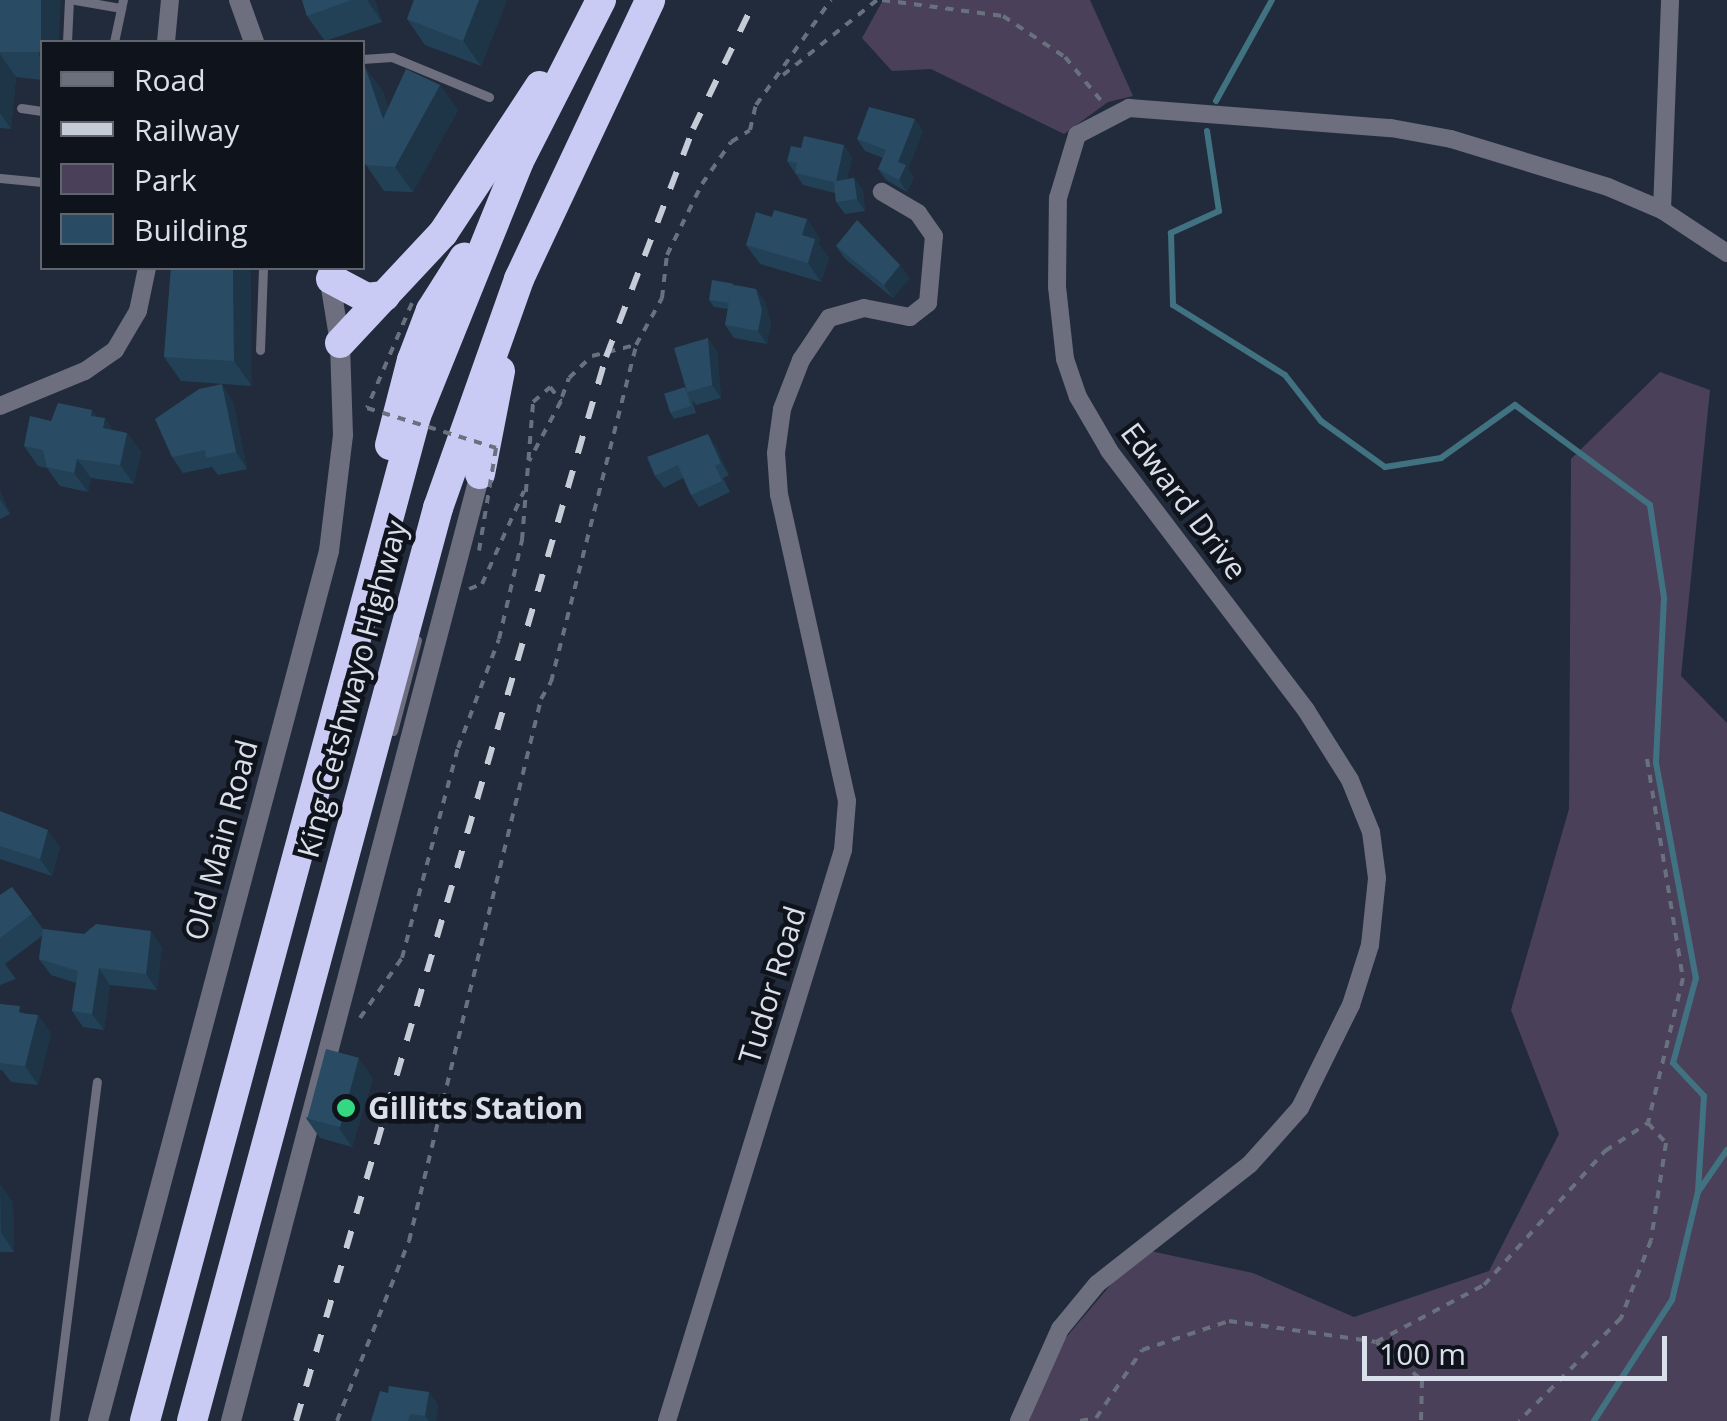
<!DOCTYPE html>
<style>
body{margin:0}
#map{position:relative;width:1727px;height:1421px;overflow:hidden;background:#212b3b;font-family:"Open Sans",sans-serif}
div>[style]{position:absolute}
.green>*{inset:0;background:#4a4059}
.stream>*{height:6px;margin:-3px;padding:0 3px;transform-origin:3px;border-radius:3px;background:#417281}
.path>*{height:4px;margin-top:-2px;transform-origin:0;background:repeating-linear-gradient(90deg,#69717f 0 8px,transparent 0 16px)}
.service>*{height:9px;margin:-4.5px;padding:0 4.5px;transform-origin:4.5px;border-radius:4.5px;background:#6d6e7e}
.minor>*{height:18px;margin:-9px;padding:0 9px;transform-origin:9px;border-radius:9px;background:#6d6e7e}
.tertiary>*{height:20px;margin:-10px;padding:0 10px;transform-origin:10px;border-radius:10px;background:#6d6e7e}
.motorway>*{height:30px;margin:-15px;padding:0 15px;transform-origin:15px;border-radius:15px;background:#c9cbf5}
.rail>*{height:6px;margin-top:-3px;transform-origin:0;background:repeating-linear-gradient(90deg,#c5ccd7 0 18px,transparent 0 36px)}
.path-bridge>*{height:4px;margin-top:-2px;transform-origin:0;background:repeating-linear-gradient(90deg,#69717f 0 8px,transparent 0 16px)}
.wall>*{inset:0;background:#234156}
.shaded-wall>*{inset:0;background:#1d3546}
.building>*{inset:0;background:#294c64;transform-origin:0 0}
.dots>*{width:28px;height:28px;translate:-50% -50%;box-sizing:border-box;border:5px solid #0f131b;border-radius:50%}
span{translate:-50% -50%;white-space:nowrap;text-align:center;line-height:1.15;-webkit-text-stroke:9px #0f131b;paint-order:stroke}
.street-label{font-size:30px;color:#dae0eb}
.poi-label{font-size:30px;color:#dae0eb;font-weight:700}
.left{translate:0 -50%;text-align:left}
.legend{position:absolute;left:40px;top:40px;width:325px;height:230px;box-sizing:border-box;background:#0f131b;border:2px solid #60656e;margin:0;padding:12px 18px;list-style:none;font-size:30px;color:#dae0eb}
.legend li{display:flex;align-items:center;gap:20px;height:50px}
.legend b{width:50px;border:2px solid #60656e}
.scale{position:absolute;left:1362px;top:1336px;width:305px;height:45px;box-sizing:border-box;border:5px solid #dae0eb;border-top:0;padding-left:12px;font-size:30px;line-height:35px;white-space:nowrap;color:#dae0eb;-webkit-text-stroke:8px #0f131b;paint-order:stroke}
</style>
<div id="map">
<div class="green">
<div style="clip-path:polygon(883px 0,1090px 0,1133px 96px,1108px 102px,1064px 134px,931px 69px,892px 71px,862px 38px)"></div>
<div style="clip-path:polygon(1660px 372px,1710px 390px,1681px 676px,1727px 723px,1727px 1421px,1019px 1421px,1035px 1374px,1141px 1249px,1253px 1273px,1354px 1317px,1489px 1271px,1559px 1134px,1511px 1010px,1569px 809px,1571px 459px)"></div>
</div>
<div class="stream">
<div style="left:1216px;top:101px;width:115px;rotate:-61deg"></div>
<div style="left:1207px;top:131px;width:81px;rotate:81.5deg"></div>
<div style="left:1219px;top:211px;width:53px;rotate:155.4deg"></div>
<div style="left:1171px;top:233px;width:72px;rotate:88.4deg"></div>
<div style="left:1173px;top:305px;width:132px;rotate:32deg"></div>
<div style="left:1285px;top:375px;width:58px;rotate:52deg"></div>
<div style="left:1321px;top:421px;width:79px;rotate:35.7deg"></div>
<div style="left:1385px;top:467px;width:57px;rotate:-9.1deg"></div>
<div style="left:1441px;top:458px;width:91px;rotate:-35.6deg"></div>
<div style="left:1515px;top:405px;width:168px;rotate:36.5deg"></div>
<div style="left:1650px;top:505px;width:94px;rotate:81.4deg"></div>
<div style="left:1664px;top:598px;width:165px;rotate:92.8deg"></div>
<div style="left:1656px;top:763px;width:219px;rotate:79.5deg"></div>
<div style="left:1696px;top:978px;width:88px;rotate:105.1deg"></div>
<div style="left:1673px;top:1063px;width:45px;rotate:46.8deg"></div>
<div style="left:1704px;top:1096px;width:96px;rotate:93.6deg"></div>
<div style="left:1594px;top:1421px;width:144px;rotate:-57.2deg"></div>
<div style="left:1672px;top:1300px;width:111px;rotate:-76.5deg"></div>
<div style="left:1698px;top:1192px;width:51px;rotate:-55.4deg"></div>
</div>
<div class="path">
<div style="left:882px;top:0;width:122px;rotate:7.5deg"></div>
<div style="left:1003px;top:16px;width:74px;rotate:33.5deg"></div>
<div style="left:1065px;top:57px;width:60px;rotate:50.4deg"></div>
<div style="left:783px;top:75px;width:120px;rotate:-38.6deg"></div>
<div style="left:562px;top:397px;width:20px;rotate:-70deg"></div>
<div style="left:569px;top:378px;width:32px;rotate:-44deg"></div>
<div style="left:592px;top:356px;width:44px;rotate:-14.3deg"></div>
<div style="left:469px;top:589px;width:14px;rotate:-21deg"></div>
<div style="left:482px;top:584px;width:102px;rotate:-65.7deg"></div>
<div style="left:1647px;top:759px;width:222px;rotate:80.7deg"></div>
<div style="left:1683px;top:978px;width:149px;rotate:103.6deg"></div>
<div style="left:360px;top:1018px;width:73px;rotate:-55deg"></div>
<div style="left:402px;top:958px;width:217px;rotate:-75.1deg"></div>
<div style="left:458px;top:748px;width:116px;rotate:-69.4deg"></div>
<div style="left:499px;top:639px;width:102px;rotate:-76.9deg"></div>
<div style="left:522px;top:540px;width:138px;rotate:-85.4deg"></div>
<div style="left:533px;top:402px;width:23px;rotate:-41deg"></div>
<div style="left:550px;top:387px;width:18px;rotate:52deg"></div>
<div style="left:561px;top:401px;width:68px;rotate:118.1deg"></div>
<div style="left:1376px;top:1342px;width:122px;rotate:-27.8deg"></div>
<div style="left:1484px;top:1285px;width:181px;rotate:-47.9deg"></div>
<div style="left:1605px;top:1151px;width:51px;rotate:-33.1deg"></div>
<div style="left:1648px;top:1123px;width:27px;rotate:48deg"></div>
<div style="left:1666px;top:1143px;width:98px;rotate:98.8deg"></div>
<div style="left:1651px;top:1240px;width:84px;rotate:111deg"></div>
<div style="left:1621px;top:1318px;width:145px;rotate:134.7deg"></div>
<div style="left:337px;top:1421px;width:194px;rotate:-68.2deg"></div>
<div style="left:409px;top:1241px;width:558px;rotate:-76.31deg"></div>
<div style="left:541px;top:699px;width:20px;rotate:-60deg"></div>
<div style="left:551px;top:682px;width:348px;rotate:-75.8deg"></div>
<div style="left:636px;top:345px;width:54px;rotate:-61deg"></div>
<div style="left:662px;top:298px;width:43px;rotate:-83.4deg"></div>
<div style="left:667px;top:255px;width:79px;rotate:-63.8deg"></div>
<div style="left:702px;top:184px;width:51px;rotate:-55.4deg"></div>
<div style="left:731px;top:142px;width:22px;rotate:-32deg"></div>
<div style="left:750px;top:130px;width:26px;rotate:-77deg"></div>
<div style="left:756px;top:105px;width:129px;rotate:-54.5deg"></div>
<div style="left:1080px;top:1421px;width:16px;rotate:-11deg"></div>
<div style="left:1096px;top:1418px;width:82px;rotate:-55.9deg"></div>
<div style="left:1142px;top:1350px;width:92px;rotate:-18.4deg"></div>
<div style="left:1229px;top:1321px;width:148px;rotate:8.1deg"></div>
<div style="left:1376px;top:1342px;width:60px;rotate:39.6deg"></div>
<div style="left:1422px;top:1380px;width:41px;rotate:91.4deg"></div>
</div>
<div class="service">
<div style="left:75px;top:0;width:47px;rotate:9.9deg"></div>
<div style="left:121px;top:8px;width:8px;rotate:-76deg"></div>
<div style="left:67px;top:42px;width:42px;rotate:-87.3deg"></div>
<div style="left:114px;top:42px;width:35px;rotate:-78deg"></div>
<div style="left:362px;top:59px;width:30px;rotate:-4deg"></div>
<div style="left:392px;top:57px;width:105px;rotate:22.4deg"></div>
<div style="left:21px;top:108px;width:21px;rotate:8deg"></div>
<div style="left:0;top:178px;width:42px;rotate:5.4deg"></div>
<div style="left:260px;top:350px;width:82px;rotate:-87.9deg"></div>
<div style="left:393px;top:731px;width:94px;rotate:-75.2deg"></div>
<div style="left:54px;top:1421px;width:342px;rotate:-82.8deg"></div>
</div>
<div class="minor">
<div style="left:166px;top:42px;width:42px;rotate:-84.6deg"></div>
<div style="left:1662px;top:210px;width:210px;rotate:-87.8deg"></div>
<div style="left:0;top:406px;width:92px;rotate:-22.4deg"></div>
<div style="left:85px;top:371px;width:37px;rotate:-35deg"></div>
<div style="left:115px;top:350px;width:45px;rotate:-59.5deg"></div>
<div style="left:138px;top:311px;width:44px;rotate:-78.2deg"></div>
<div style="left:667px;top:1421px;width:598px;rotate:-72.87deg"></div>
<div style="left:843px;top:850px;width:49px;rotate:-85.3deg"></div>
<div style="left:847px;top:801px;width:313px;rotate:-102.5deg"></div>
<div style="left:779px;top:495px;width:42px;rotate:-94.1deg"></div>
<div style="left:776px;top:453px;width:44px;rotate:-82.2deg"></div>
<div style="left:782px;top:409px;width:53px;rotate:-68.8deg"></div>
<div style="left:801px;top:360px;width:50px;rotate:-56.3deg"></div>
<div style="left:829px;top:318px;width:36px;rotate:-16deg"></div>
<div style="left:864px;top:308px;width:47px;rotate:11.1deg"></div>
<div style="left:910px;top:317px;width:23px;rotate:-38deg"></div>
<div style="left:928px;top:303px;width:67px;rotate:-84.9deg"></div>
<div style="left:934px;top:236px;width:28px;rotate:-125deg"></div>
<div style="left:918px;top:213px;width:42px;rotate:-149.7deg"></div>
<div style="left:1019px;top:1421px;width:101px;rotate:-66deg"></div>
<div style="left:1060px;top:1329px;width:58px;rotate:-50.6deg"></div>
<div style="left:1097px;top:1284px;width:194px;rotate:-38.1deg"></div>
<div style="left:1250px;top:1164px;width:75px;rotate:-48.2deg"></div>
<div style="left:1300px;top:1108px;width:115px;rotate:-63.7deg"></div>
<div style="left:1351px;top:1005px;width:63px;rotate:-72.4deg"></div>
<div style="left:1370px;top:945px;width:67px;rotate:-84deg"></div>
<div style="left:1377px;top:878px;width:46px;rotate:-97.4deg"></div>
<div style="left:1371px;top:832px;width:56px;rotate:-112deg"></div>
<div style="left:1350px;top:780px;width:83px;rotate:-122.2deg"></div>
<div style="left:1306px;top:710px;width:326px;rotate:-127.2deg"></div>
<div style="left:1109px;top:450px;width:61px;rotate:-120.3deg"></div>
<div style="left:1078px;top:397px;width:40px;rotate:-108.9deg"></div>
<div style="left:1065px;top:359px;width:72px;rotate:-96.3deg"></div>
<div style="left:1057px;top:287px;width:89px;rotate:-89.4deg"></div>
<div style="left:1058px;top:198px;width:66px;rotate:-73.2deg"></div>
<div style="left:1077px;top:135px;width:59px;rotate:-27.4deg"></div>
<div style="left:1129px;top:108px;width:263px;rotate:4.4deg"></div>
<div style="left:1391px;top:128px;width:61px;rotate:10.4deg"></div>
<div style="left:1451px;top:139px;width:164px;rotate:17deg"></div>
<div style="left:1608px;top:187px;width:59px;rotate:23.1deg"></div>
<div style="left:1662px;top:210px;width:78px;rotate:33.5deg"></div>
</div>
<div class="tertiary">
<div style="left:239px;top:0;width:45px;rotate:70.3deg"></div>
<div style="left:98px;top:1421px;width:900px;rotate:-75.13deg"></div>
<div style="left:329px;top:551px;width:117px;rotate:-83.1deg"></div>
<div style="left:343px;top:435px;width:92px;rotate:-91.9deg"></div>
<div style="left:340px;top:343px;width:74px;rotate:-99.3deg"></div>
<div style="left:231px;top:1421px;width:979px;rotate:-75.27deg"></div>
</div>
<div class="motorway">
<div style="left:331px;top:279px;width:40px;rotate:28deg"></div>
<div style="left:366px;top:298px;width:19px;rotate:-6deg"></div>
<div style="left:340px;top:343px;width:151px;rotate:-46.9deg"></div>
<div style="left:443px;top:233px;width:176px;rotate:-56.6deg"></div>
<div style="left:390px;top:445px;width:88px;rotate:-75.5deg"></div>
<div style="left:412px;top:360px;width:53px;rotate:-69.2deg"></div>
<div style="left:431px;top:310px;width:62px;rotate:-57.6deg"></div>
<div style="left:480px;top:474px;width:105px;rotate:-79deg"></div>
<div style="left:145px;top:1421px;width:1041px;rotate:-74.91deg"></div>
<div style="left:416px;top:416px;width:273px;rotate:-68deg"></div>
<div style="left:518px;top:163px;width:183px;rotate:-63deg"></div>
<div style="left:192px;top:1421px;width:946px;rotate:-74.92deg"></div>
<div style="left:438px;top:508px;width:243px;rotate:-70.5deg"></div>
<div style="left:519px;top:279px;width:308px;rotate:-64.8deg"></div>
</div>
<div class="rail">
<div style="left:296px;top:1421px;width:1108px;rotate:-73.76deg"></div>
<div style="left:606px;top:357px;width:244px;rotate:-69.1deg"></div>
<div style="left:693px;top:129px;width:143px;rotate:-64.3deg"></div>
</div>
<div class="path-bridge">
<div style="left:412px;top:303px;width:114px;rotate:113.2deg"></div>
<div style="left:367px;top:408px;width:135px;rotate:17.2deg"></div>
<div style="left:496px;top:448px;width:104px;rotate:99.4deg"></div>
</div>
<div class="wall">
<div style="clip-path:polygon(0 0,42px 42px,42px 80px,16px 77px,11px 129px,0 128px)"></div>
<div style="clip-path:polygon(302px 0,375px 0,382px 22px,325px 41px,307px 16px)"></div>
<div style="clip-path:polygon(414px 0,507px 0,481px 66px,425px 45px,407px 19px)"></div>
<div style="clip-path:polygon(365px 67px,383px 92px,388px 108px,440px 85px,458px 110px,413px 192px,384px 191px,366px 165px)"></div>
<div style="clip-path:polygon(923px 131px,908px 169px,914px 177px,907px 192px,886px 180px,878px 169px,883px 158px,865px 151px,857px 139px)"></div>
<div style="clip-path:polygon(852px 157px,847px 179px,854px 178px,863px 190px,865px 211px,845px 214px,836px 202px,835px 193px,803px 185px,787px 161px)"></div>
<div style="clip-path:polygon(772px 217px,807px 219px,820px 239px,819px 244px,829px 258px,821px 282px,760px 264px,746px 245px)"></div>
<div style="clip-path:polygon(836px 246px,910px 278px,893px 298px,845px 259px)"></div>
<div style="clip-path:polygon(171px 268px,252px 386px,181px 381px,164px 357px)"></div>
<div style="clip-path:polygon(736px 285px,756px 289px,765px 302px,771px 323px,767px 344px,734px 338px,725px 325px,728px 309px,714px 307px,709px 300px)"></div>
<div style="clip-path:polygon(717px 351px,721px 398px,696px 405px,692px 400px,696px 413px,674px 419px,670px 412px)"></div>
<div style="clip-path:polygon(233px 401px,247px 469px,218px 475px,212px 467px,183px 473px,172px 457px)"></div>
<div style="clip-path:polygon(97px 417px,113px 430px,127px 433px,141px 452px,134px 484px,91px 478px,88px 492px,60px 486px,47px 468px,38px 466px,24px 446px,51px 421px)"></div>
<div style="clip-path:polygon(716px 446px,729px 475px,723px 478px,730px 492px,699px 507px,691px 495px,683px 478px,664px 488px,655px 476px)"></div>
<div style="clip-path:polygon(0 490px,10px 514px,0 519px)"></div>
<div style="clip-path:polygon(0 811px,60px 847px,52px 876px,0 859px)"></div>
<div style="clip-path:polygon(12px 887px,43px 929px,162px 947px,157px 990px,110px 985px,104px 1030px,83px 1027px,72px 1011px,76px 983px,51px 975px,39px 959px,42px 936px,5px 964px,16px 979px,0 985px,0 895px)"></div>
<div style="clip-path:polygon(0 1004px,26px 1014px,38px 1015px,51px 1034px,38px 1085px,11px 1082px,2px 1070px,0 1070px)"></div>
<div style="clip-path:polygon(373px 1078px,352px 1147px,320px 1138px,306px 1118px)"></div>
<div style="clip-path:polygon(0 1184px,13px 1203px,14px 1252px,0 1252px)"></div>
<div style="clip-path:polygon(429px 1392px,438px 1405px,436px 1421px,371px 1421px)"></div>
</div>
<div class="shaded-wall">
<div style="clip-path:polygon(41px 0,61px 0,59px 42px,42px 42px,42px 61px,39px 55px)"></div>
<div style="clip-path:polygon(367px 0,375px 0,382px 22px)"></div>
<div style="clip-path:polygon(479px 0,507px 0,481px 66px,463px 41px)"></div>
<div style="clip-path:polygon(0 54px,16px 77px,11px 129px,0 113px)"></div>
<div style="clip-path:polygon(365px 67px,383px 92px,401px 145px,383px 119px)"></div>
<div style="clip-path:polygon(440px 85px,458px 110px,413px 192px,395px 167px)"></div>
<div style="clip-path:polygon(915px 119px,923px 131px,908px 169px,914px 177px,907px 192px,899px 180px,898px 162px)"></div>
<div style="clip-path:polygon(844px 145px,852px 157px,844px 193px,836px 181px)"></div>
<div style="clip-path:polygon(854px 178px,863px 190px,865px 211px,857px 199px)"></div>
<div style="clip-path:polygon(807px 219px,820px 239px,819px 244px,829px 258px,821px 282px,808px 263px,802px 235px)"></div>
<div style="clip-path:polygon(900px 265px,910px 278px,893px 298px,884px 285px)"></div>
<div style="clip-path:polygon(233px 268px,251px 268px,252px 386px,234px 361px)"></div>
<div style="clip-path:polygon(756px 289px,765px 302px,771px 323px,767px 344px,758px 331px)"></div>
<div style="clip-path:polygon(708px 338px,717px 351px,721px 398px,712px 385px)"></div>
<div style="clip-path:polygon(222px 384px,233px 401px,247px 469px,236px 452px)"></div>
<div style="clip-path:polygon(92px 410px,104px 426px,105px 418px,119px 438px,117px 447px,91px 416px)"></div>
<div style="clip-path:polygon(127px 433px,141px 452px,134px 484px,120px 465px)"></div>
<div style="clip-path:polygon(708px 434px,716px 446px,729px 475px,721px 463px)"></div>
<div style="clip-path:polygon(77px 459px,91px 478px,88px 492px,74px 473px)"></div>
<div style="clip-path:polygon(0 490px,10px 514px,0 499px)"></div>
<div style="clip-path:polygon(48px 830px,60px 847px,52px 876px,40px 859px)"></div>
<div style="clip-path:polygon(151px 931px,162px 947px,157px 990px,146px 974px)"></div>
<div style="clip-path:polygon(99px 968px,110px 985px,104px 1030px,92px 1014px)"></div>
<div style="clip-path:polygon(38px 1015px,51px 1034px,38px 1085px,25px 1066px)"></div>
<div style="clip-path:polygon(359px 1058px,373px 1078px,352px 1147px,339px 1128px)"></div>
<div style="clip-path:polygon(0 1184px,13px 1203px,14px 1252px,1px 1232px)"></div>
<div style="clip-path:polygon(429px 1392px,438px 1405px,436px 1421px,429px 1421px,425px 1416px)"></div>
</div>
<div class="building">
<div style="left:0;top:0;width:41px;height:52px"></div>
<div style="clip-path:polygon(302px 0,352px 0,307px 16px)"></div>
<div style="clip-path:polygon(414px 0,479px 0,463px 41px,407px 19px)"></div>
<div style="clip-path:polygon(362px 67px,365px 67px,383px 119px,406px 69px,440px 85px,395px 167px,366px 165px,362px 158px)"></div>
<div style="clip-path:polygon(869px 107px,915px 119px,898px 162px,906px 165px,899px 180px,878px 169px,886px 150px,857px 139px)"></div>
<div style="clip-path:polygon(804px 136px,844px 145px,836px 181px,854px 178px,857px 199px,836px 202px,834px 182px,795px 173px,797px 163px,787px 161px,791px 146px,801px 148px)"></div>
<div style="clip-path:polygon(774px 210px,807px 219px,802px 235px,815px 239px,808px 263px,746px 245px,756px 212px,772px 217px)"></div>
<div style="clip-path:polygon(857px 220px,900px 265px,884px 285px,836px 246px)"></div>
<div style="clip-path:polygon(171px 268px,233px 268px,234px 361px,164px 357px)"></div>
<div style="clip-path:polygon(712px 280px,735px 284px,732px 285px,729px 303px,709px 300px)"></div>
<div style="clip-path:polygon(732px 285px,756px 289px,762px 310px,758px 331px,725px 325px)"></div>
<div style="clip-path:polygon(708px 338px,712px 385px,687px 392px,674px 348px)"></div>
<div style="clip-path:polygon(222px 384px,236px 452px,206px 458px,205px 450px,172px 457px,155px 419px,199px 389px)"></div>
<div style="left:685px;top:387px;width:20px;height:22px;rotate:72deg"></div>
<div style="clip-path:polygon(58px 403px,92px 410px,91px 416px,105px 418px,103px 428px,127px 433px,120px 465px,77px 459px,74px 473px,47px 467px,43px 450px,24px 446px,30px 416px,51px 421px)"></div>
<div style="clip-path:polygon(708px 434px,721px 463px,715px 466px,722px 481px,691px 495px,678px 465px,655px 476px,647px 457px)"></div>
<div style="clip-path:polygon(0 811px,48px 830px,40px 859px,0 846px)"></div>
<div style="clip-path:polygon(12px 887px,32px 914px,0 938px,0 895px)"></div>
<div style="clip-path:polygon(96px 924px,151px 931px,146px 974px,99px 968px,92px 1014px,72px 1011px,78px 971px,39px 959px,43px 929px,84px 934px)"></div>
<div style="clip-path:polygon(0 1004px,20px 1006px,19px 1013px,38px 1015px,25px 1066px,0 1063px)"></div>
<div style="left:326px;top:1049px;width:34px;height:72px;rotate:15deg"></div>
<div style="clip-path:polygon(389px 1386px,429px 1392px,425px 1416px,410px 1414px,408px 1421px,371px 1421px,380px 1391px,388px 1393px)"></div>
</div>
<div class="dots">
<div style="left:346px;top:1108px;background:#34d881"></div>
</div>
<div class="street-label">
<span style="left:1184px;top:501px;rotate:53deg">Edward Drive</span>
<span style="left:352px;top:689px;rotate:-75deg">King Cetshwayo Highway</span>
<span style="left:221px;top:840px;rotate:-75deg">Old Main Road</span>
<span style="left:772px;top:985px;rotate:-73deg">Tudor Road</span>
</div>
<div class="poi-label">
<span class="left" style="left:368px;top:1108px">Gillitts Station</span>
</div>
<ul class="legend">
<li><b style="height:12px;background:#6d6e7e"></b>Road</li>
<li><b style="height:12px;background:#c5ccd7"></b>Railway</li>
<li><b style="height:28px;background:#4a4059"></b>Park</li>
<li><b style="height:28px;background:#294c64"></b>Building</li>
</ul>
<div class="scale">100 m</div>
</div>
